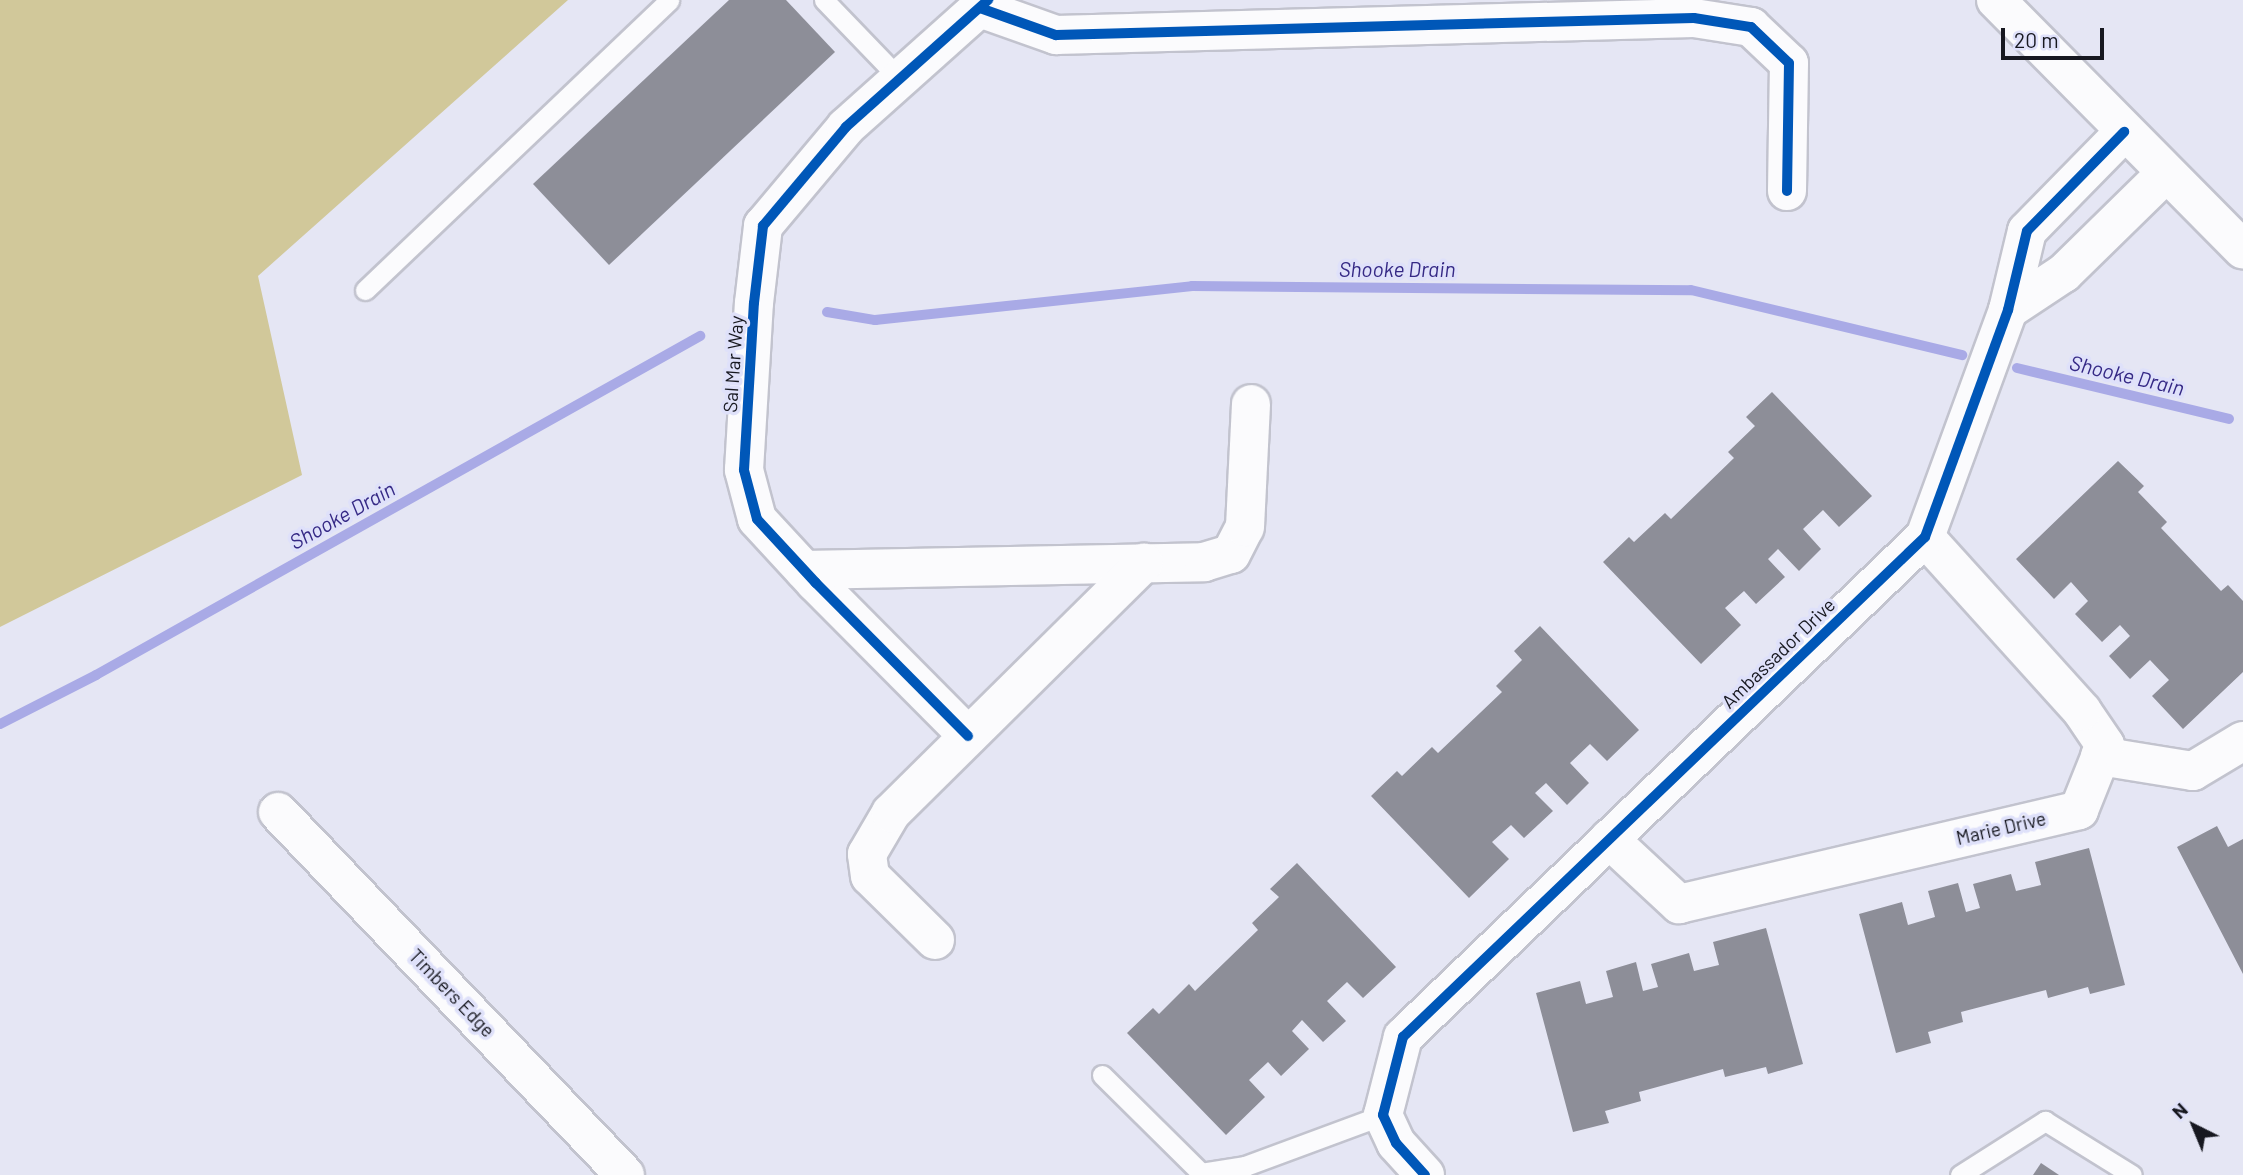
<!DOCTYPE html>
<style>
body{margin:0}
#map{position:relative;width:2243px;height:1175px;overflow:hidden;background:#e5e6f4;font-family:Barlow,sans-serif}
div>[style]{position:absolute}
.forest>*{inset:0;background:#d1c89a}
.stream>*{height:10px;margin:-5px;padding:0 5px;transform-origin:5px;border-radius:5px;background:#a9aae6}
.building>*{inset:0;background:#8d8e98}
.roads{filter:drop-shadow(2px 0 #c2c3ce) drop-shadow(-2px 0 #c2c3ce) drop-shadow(0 2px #c2c3ce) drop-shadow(0 -2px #c2c3ce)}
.lane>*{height:19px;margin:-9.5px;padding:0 9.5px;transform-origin:9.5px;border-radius:9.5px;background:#fbfbfd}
.street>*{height:38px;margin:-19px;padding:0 19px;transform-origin:19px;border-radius:19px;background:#fbfbfd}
.secondary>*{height:38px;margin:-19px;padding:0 19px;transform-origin:19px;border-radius:19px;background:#fbfbfd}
.cycleway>*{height:10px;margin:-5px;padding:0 5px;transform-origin:5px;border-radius:5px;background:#0057b8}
span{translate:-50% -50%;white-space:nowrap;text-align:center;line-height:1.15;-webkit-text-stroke:7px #dfe1fa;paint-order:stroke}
.street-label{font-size:19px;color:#171820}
.water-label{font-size:21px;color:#352985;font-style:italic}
.north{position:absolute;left:2159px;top:1091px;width:70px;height:70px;-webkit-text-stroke:5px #dfe1fa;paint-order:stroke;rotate:317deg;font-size:19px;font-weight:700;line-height:28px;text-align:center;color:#171820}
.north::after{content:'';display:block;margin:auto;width:24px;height:32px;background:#171820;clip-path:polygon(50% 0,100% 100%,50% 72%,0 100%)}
.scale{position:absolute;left:2001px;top:28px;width:103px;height:32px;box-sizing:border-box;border:4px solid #171820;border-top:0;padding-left:9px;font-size:21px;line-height:24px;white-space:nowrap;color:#171820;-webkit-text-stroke:5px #dfe1fa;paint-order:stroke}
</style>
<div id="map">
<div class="forest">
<div style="clip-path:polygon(0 0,568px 0,258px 276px,302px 475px,0 627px)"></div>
</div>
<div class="stream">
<div style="left:827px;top:312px;width:49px;rotate:9.5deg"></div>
<div style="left:875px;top:320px;width:319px;rotate:-6.1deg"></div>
<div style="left:1192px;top:286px;width:499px;rotate:0.5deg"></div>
<div style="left:1691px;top:290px;width:279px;rotate:13.5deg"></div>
<div style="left:2017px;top:368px;width:218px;rotate:13.5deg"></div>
<div style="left:0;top:724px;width:108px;rotate:-27deg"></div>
<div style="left:96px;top:675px;width:693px;rotate:-29.3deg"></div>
</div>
<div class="building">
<div style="clip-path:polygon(729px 0,786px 0,835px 52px,609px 265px,533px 184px)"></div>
<div style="clip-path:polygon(1772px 392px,1872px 496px,1839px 527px,1823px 510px,1803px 529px,1821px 549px,1799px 571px,1778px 549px,1768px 559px,1785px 577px,1756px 604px,1744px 591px,1725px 608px,1741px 625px,1701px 664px,1603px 562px,1629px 537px,1634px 542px,1665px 513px,1671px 519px,1734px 458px,1728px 452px,1755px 426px,1746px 417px)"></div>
<div style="clip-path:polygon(2118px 461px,2144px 486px,2138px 492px,2167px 522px,2161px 528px,2221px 591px,2228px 585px,2243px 601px,2243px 672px,2183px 729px,2152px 696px,2169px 680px,2150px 660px,2130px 679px,2109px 656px,2130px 636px,2120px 625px,2102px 642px,2075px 614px,2088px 601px,2071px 582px,2054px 599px,2016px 559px)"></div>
<div style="clip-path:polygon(1540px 626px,1639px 730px,1607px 761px,1590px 744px,1570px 763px,1589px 783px,1567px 805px,1546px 783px,1535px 793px,1553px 811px,1524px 838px,1511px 825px,1492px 842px,1509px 859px,1469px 898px,1371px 796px,1397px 771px,1402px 776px,1432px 747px,1438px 753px,1502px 692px,1496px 686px,1522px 660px,1514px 651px)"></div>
<div style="clip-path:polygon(2217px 826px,2228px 847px,2243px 839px,2243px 974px,2177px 847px)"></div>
<div style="clip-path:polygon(2089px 848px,2125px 985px,2090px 994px,2088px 987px,2048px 998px,2046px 990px,1961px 1012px,1963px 1022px,1928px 1032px,1931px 1043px,1896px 1053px,1859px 914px,1902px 902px,1908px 925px,1935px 917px,1928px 891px,1958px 883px,1966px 912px,1980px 908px,1973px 884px,2011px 874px,2016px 891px,2041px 885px,2035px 862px)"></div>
<div style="clip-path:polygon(1297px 863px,1396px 967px,1363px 998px,1347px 982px,1327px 1001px,1346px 1021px,1323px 1042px,1302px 1020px,1292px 1031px,1309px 1049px,1281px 1076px,1268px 1062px,1249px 1080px,1265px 1097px,1226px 1135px,1127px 1033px,1153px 1008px,1159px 1014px,1189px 984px,1195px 991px,1258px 930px,1252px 923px,1279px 897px,1270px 889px)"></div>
<div style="clip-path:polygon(1766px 928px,1803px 1064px,1768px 1074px,1766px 1067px,1725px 1077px,1723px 1069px,1639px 1092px,1641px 1101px,1605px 1111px,1609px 1123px,1573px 1132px,1536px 993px,1580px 981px,1586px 1004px,1613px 997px,1606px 971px,1636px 962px,1643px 991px,1658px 987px,1651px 964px,1689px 953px,1694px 971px,1719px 965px,1713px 942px)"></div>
<div style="clip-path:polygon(2041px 1163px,2059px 1175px,2033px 1175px)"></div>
</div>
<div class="roads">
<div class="lane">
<div style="left:824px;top:0;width:110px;rotate:46.1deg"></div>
<div style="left:365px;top:290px;width:420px;rotate:-43.6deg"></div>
<div style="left:1102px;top:1075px;width:139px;rotate:44.7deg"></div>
<div style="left:1201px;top:1173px;width:45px;rotate:-9deg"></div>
<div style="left:1245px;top:1166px;width:147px;rotate:-20.3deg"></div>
<div style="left:1960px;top:1175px;width:101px;rotate:-32.4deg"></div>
<div style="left:2045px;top:1121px;width:102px;rotate:31.8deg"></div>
</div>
<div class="street">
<div style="left:980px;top:8px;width:81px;rotate:19.6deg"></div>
<div style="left:1056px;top:35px;width:638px;rotate:-1.53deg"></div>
<div style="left:1694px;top:18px;width:58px;rotate:9deg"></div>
<div style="left:1751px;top:27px;width:52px;rotate:43.5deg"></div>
<div style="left:1789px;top:63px;width:128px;rotate:90.9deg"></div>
<div style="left:2008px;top:310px;width:67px;rotate:-33.5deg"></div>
<div style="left:2064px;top:273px;width:143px;rotate:-44.4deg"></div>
<div style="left:804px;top:570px;width:400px;rotate:-1.1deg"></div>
<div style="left:1204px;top:562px;width:28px;rotate:-17deg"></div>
<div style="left:1231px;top:554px;width:30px;rotate:-63deg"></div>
<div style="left:1245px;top:527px;width:123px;rotate:-87.2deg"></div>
<div style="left:968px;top:736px;width:216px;rotate:-134.8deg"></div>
<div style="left:816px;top:583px;width:87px;rotate:-132.7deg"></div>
<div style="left:757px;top:519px;width:51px;rotate:-104.9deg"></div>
<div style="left:744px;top:470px;width:167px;rotate:-86.6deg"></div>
<div style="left:754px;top:303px;width:78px;rotate:-83.3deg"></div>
<div style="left:763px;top:226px;width:129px;rotate:-50deg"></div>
<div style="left:846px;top:127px;width:191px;rotate:-41.8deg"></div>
<div style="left:2100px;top:756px;width:94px;rotate:9.2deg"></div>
<div style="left:2193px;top:771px;width:58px;rotate:-31deg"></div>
<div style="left:278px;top:812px;width:502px;rotate:46.29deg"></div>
<div style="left:1609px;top:839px;width:96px;rotate:42.9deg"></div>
<div style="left:1679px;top:904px;width:411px;rotate:-13.2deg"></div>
<div style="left:2079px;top:810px;width:70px;rotate:-68.2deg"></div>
<div style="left:2105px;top:745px;width:41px;rotate:-124.1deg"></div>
<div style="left:2082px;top:711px;width:234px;rotate:-132.1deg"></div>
<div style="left:935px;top:940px;width:91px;rotate:-135.4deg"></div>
<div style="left:870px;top:876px;width:22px;rotate:-98deg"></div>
<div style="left:867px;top:854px;width:48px;rotate:-59.7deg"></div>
<div style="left:891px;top:813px;width:356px;rotate:-44.7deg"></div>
<div style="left:1425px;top:1175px;width:43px;rotate:-132.2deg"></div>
<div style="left:1396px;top:1143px;width:31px;rotate:-115deg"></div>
<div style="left:1383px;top:1115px;width:81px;rotate:-75.6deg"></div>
<div style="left:1403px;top:1037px;width:723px;rotate:-43.77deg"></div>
<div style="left:1925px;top:537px;width:242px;rotate:-69.9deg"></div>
<div style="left:2008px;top:310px;width:81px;rotate:-76.5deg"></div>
<div style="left:2027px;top:231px;width:139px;rotate:-45.6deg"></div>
</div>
<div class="secondary">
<div style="left:1996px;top:0;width:351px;rotate:45.3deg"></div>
</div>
</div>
<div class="cycleway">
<div style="left:980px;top:8px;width:81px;rotate:19.6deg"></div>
<div style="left:1056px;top:35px;width:638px;rotate:-1.53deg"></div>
<div style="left:1694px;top:18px;width:58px;rotate:9deg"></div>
<div style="left:1751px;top:27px;width:52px;rotate:43.5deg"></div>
<div style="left:1789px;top:63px;width:128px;rotate:90.9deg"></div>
<div style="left:968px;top:736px;width:216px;rotate:-134.8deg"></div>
<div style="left:816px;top:583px;width:87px;rotate:-132.7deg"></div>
<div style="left:757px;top:519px;width:51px;rotate:-104.9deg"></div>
<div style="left:744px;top:470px;width:167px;rotate:-86.6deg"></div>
<div style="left:754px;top:303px;width:78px;rotate:-83.3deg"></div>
<div style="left:763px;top:226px;width:129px;rotate:-50deg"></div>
<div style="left:846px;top:127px;width:191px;rotate:-41.8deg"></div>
<div style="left:1425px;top:1175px;width:43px;rotate:-132.2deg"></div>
<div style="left:1396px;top:1143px;width:31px;rotate:-115deg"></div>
<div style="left:1383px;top:1115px;width:81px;rotate:-75.6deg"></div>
<div style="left:1403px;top:1037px;width:723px;rotate:-43.77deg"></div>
<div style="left:1925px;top:537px;width:242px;rotate:-69.9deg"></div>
<div style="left:2008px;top:310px;width:81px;rotate:-76.5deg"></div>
<div style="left:2027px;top:231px;width:139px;rotate:-45.6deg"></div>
</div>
<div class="street-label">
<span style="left:733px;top:364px;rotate:-86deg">Sal Mar Way</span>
<span style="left:1778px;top:653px;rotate:-44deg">Ambassador Drive</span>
<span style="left:2001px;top:828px;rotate:-13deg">Marie Drive</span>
<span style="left:452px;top:993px;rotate:46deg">Timbers Edge</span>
</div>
<div class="water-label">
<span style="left:1397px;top:269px">Shooke Drain</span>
<span style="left:2127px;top:375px;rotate:13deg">Shooke Drain</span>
<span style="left:342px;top:515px;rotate:-29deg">Shooke Drain</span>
</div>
<div class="north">N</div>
<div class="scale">20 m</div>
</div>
